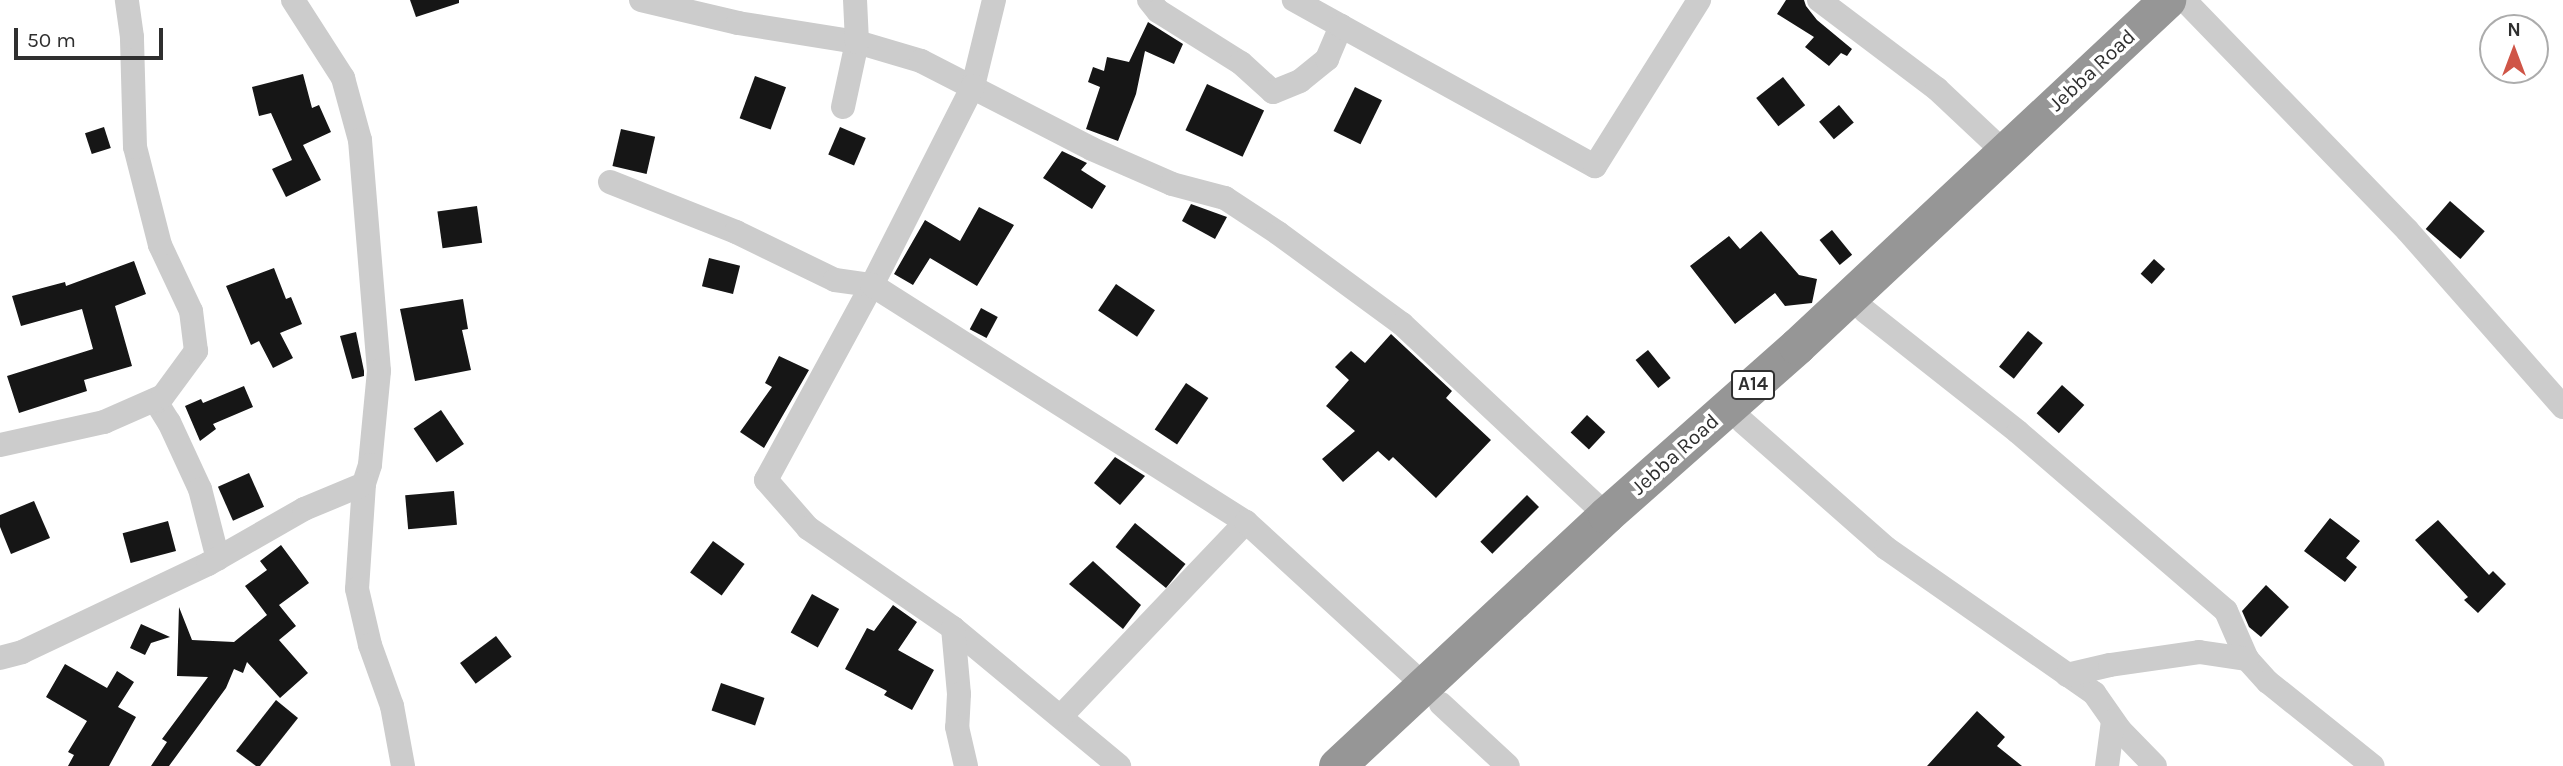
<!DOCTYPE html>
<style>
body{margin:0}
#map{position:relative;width:2563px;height:766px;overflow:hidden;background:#fff;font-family:Karla,sans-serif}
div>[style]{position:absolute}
.building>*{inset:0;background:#161616;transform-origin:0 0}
.minor>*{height:24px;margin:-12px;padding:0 12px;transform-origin:12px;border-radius:12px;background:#ccc}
.highway>*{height:37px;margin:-18.5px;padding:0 18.5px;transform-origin:18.5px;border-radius:18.5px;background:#969696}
span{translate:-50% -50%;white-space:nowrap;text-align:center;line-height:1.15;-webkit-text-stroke:7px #fff;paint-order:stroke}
.shield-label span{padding:2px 5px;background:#fff;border:2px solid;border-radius:5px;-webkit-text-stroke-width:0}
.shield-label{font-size:19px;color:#2f2f2f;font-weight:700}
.street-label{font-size:21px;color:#2f2f2f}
.north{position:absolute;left:2479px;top:14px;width:70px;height:70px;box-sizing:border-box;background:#fff;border:2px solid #acacac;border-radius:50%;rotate:0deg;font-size:19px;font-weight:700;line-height:28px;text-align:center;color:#2f2f2f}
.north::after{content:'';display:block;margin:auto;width:24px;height:32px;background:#cf5547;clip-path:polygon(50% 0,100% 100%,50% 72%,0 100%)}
.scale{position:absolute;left:14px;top:28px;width:149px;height:32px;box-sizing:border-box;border:4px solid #2f2f2f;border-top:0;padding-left:9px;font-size:21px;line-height:24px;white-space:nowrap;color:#2f2f2f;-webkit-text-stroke:5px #fff;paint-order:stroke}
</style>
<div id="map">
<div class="building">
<div style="clip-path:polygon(410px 0,459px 0,459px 3px,416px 17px)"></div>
<div style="clip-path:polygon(1786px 0,1804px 0,1806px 6px,1817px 20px,1852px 49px,1847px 56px,1841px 53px,1829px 66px,1805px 47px,1814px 37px,1777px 14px)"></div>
<div style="clip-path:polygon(1148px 22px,1183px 44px,1174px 64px,1145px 51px,1136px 94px,1118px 141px,1086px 129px,1100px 87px,1088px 82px,1093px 67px,1104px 71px,1107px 57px,1129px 62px)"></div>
<div style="clip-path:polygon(303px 74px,312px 108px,319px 105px,331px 132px,303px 145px,321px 180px,286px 197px,272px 169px,292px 160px,271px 113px,259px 116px,252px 87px)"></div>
<div style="left:755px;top:76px;width:33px;height:45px;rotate:20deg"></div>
<div style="left:1783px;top:77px;width:36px;height:34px;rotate:52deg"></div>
<div style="left:1207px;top:84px;width:63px;height:51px;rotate:25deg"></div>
<div style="left:1355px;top:87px;width:30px;height:49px;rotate:26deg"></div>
<div style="left:1839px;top:105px;width:23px;height:26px;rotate:50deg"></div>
<div style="left:104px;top:127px;width:22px;height:20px;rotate:72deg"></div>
<div style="left:840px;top:127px;width:28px;height:30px;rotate:23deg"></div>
<div style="left:621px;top:129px;width:35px;height:38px;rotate:13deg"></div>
<div style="clip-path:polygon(1062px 151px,1087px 163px,1081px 170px,1106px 186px,1092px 209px,1043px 178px)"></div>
<div style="left:2450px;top:201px;width:46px;height:37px;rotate:41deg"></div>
<div style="clip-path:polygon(1191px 204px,1227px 217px,1215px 239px,1182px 221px)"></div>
<div style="left:477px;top:206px;width:37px;height:40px;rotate:82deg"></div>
<div style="clip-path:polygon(979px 207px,1014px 225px,977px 286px,930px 258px,913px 285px,894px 274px,925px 220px,960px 241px)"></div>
<div style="left:1832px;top:230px;width:32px;height:16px;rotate:51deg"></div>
<div style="clip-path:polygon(1761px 231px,1799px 275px,1817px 279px,1812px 303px,1785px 306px,1775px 293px,1735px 324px,1690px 266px,1729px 236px,1740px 249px)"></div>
<div style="left:709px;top:258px;width:32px;height:29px;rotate:14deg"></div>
<div style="left:2154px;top:259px;width:15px;height:20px;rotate:42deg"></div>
<div style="clip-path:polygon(134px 261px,146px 294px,115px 306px,132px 366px,84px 380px,87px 391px,19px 413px,7px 376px,93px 349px,82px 309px,21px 326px,12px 296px,65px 282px,66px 286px)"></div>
<div style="clip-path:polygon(274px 268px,286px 299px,291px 297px,302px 324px,280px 333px,293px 358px,273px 368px,259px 341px,251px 345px,226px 286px)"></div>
<div style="left:1116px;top:284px;width:47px;height:32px;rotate:34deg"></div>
<div style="clip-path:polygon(463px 299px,468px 329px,462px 330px,471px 370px,415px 381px,400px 309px)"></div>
<div style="left:981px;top:308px;width:19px;height:24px;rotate:28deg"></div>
<div style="left:2028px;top:331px;width:19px;height:46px;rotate:39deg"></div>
<div style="clip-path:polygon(356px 332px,364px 371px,364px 376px,352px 379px,340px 336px)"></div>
<div style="clip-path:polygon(1391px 334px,1452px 391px,1446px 398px,1491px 440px,1436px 498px,1393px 457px,1389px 461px,1378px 451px,1343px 482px,1322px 459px,1355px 431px,1326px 406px,1349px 380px,1335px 367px,1351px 351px,1365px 363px)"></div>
<div style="left:1648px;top:350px;width:36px;height:16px;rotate:51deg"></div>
<div style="clip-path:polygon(779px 356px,809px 370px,764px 448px,740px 432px,772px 387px,765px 383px)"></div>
<div style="left:1186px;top:383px;width:27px;height:56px;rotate:34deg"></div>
<div style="left:2062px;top:385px;width:30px;height:38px;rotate:42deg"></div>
<div style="clip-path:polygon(244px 386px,253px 407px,213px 424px,216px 429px,200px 441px,185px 406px,201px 399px,203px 403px)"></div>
<div style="left:441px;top:410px;width:41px;height:33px;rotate:56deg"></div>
<div style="left:1587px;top:415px;width:25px;height:24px;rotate:43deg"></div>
<div style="clip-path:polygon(1115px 457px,1145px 476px,1120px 505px,1094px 483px)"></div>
<div style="left:249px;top:473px;width:37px;height:34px;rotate:66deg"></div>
<div style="left:454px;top:491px;width:34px;height:49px;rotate:85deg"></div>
<div style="left:1527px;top:495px;width:17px;height:66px;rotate:45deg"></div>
<div style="clip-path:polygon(34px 501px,50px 538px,11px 554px,0 527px,0 515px)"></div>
<div style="clip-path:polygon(2330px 518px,2360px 541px,2346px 558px,2357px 567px,2345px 582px,2304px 551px)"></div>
<div style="clip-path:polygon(2438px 520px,2489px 575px,2493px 571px,2506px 584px,2478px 613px,2464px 600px,2468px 597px,2415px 540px)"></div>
<div style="left:168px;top:521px;width:31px;height:47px;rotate:75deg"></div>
<div style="left:1135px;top:523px;width:65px;height:31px;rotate:39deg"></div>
<div style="left:713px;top:541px;width:39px;height:39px;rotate:36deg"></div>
<div style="clip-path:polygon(281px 545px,309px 583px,279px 605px,296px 626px,279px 640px,308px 673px,280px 698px,247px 662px,243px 673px,234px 669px,226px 688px,169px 766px,151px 766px,167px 742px,162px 739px,208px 677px,177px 676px,179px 607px,192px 640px,234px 642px,267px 615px,245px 586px,267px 570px,260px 561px)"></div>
<div style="clip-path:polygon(1093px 561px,1141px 605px,1123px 629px,1069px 584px)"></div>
<div style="clip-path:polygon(2266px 585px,2289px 607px,2261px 637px,2249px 627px,2242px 611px)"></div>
<div style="left:812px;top:594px;width:31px;height:44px;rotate:29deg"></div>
<div style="clip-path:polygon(893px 605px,917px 622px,898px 650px,934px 670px,912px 710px,884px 695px,887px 691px,845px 669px,867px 628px,874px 631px)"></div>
<div style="clip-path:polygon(141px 624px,170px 637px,151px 643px,145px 655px,130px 648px)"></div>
<div style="left:496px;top:636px;width:26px;height:45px;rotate:53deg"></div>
<div style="clip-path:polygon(65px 664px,107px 688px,117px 671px,134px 682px,118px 707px,136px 717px,109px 766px,68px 766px,74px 755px,68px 752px,87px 721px,46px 697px)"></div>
<div style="left:721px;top:683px;width:46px;height:29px;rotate:19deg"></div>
<div style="clip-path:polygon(276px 700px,298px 718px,260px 766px,256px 766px,236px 751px)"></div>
<div style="clip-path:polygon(1977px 711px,2005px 737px,1997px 746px,2022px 766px,1927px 766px)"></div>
</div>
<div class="minor">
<div style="left:293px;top:0;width:93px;rotate:57.3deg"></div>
<div style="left:343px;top:78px;width:64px;rotate:74.7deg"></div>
<div style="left:360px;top:140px;width:232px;rotate:85.3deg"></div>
<div style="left:379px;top:371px;width:94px;rotate:95.5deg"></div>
<div style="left:370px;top:465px;width:20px;rotate:108deg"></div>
<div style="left:364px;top:484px;width:105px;rotate:93.8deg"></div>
<div style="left:357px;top:589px;width:57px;rotate:76.9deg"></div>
<div style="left:370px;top:645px;width:65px;rotate:70.2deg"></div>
<div style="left:392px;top:706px;width:61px;rotate:79.6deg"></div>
<div style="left:641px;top:0;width:100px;rotate:13.3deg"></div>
<div style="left:738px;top:23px;width:121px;rotate:9.1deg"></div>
<div style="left:857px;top:42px;width:67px;rotate:16.5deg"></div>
<div style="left:921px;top:61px;width:192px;rotate:27.2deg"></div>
<div style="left:1092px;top:149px;width:87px;rotate:23.6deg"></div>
<div style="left:1172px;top:184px;width:55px;rotate:14.8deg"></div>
<div style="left:1225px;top:198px;width:64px;rotate:33.4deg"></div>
<div style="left:1278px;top:233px;width:154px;rotate:36.3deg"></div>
<div style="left:1402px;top:324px;width:279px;rotate:43.1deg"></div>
<div style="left:994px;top:0;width:89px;rotate:103.7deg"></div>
<div style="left:973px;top:86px;width:223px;rotate:116.9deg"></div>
<div style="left:872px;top:285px;width:222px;rotate:118.5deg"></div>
<div style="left:766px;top:480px;width:64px;rotate:48.8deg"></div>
<div style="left:808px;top:528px;width:176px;rotate:34.6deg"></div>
<div style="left:953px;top:628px;width:216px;rotate:39.7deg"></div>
<div style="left:1149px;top:0;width:14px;rotate:51deg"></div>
<div style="left:1158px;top:11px;width:98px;rotate:32.1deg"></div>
<div style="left:1241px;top:63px;width:43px;rotate:42.2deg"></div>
<div style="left:1273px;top:92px;width:29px;rotate:-22deg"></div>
<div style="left:1300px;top:81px;width:35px;rotate:-39deg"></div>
<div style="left:1327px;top:59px;width:36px;rotate:-67deg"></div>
<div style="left:1341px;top:26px;width:54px;rotate:-151deg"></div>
<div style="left:1819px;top:0;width:148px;rotate:37deg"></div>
<div style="left:1937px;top:89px;width:92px;rotate:43.2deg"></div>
<div style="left:2190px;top:6px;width:312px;rotate:45.9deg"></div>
<div style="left:2407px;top:230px;width:236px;rotate:48.6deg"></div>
<div style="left:1341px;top:26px;width:290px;rotate:28.9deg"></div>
<div style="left:1595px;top:166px;width:196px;rotate:-57.9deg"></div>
<div style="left:843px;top:107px;width:66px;rotate:-77.8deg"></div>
<div style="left:857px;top:42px;width:42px;rotate:-92.7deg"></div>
<div style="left:610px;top:182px;width:136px;rotate:21.6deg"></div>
<div style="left:736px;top:232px;width:110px;rotate:25.9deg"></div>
<div style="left:835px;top:280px;width:37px;rotate:8deg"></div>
<div style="left:872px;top:285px;width:443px;rotate:32.4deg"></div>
<div style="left:1246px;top:522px;width:268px;rotate:133.6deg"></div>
<div style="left:1865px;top:311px;width:195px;rotate:38.3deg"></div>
<div style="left:2018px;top:432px;width:274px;rotate:40.7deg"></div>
<div style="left:2226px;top:611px;width:52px;rotate:66.4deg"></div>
<div style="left:2247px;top:659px;width:31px;rotate:48deg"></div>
<div style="left:2268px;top:682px;width:134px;rotate:38.7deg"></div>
<div style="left:155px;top:400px;width:26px;rotate:58deg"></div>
<div style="left:169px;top:422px;width:74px;rotate:65.2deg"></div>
<div style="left:200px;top:489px;width:72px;rotate:75.6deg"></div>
<div style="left:1743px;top:422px;width:191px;rotate:41.4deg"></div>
<div style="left:1886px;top:548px;width:254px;rotate:34.9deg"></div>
<div style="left:2094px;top:693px;width:45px;rotate:54.9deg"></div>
<div style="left:2120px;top:730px;width:50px;rotate:45.8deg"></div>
<div style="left:0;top:445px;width:107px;rotate:-12.5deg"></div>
<div style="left:104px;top:422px;width:64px;rotate:-23.8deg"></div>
<div style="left:163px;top:396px;width:56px;rotate:-53.7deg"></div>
<div style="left:196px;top:351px;width:40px;rotate:-97.1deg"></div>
<div style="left:191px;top:311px;width:73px;rotate:-115.2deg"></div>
<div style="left:160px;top:245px;width:101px;rotate:-104.3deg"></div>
<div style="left:135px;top:147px;width:110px;rotate:-91.6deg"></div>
<div style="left:132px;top:37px;width:37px;rotate:-98deg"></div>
<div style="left:1246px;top:522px;width:243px;rotate:42.5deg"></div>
<div style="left:953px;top:628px;width:66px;rotate:84.8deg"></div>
<div style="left:959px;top:694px;width:33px;rotate:93deg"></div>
<div style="left:957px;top:727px;width:40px;rotate:77deg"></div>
<div style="left:0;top:658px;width:23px;rotate:-15deg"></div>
<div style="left:22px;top:652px;width:206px;rotate:-25.3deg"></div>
<div style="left:208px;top:564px;width:111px;rotate:-29.8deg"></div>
<div style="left:304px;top:509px;width:65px;rotate:-22.6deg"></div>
<div style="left:2067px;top:675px;width:44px;rotate:-13.1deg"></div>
<div style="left:2110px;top:665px;width:90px;rotate:-8.3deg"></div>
<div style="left:2199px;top:652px;width:49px;rotate:8.3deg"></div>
<div style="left:1441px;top:704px;width:91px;rotate:42.8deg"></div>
<div style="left:2107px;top:766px;width:45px;rotate:-82.4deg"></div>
</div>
<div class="highway">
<div style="left:1337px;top:766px;width:368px;rotate:-43deg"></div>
<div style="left:1606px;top:515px;width:255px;rotate:-41.5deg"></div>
<div style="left:1797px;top:346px;width:507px;rotate:-43.08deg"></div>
</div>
<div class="shield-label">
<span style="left:1753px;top:385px">A14</span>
</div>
<div class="street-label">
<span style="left:2092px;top:70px;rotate:-43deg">Jebba Road</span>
<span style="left:1675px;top:454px;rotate:-42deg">Jebba Road</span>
</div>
<div class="north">N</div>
<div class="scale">50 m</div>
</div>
